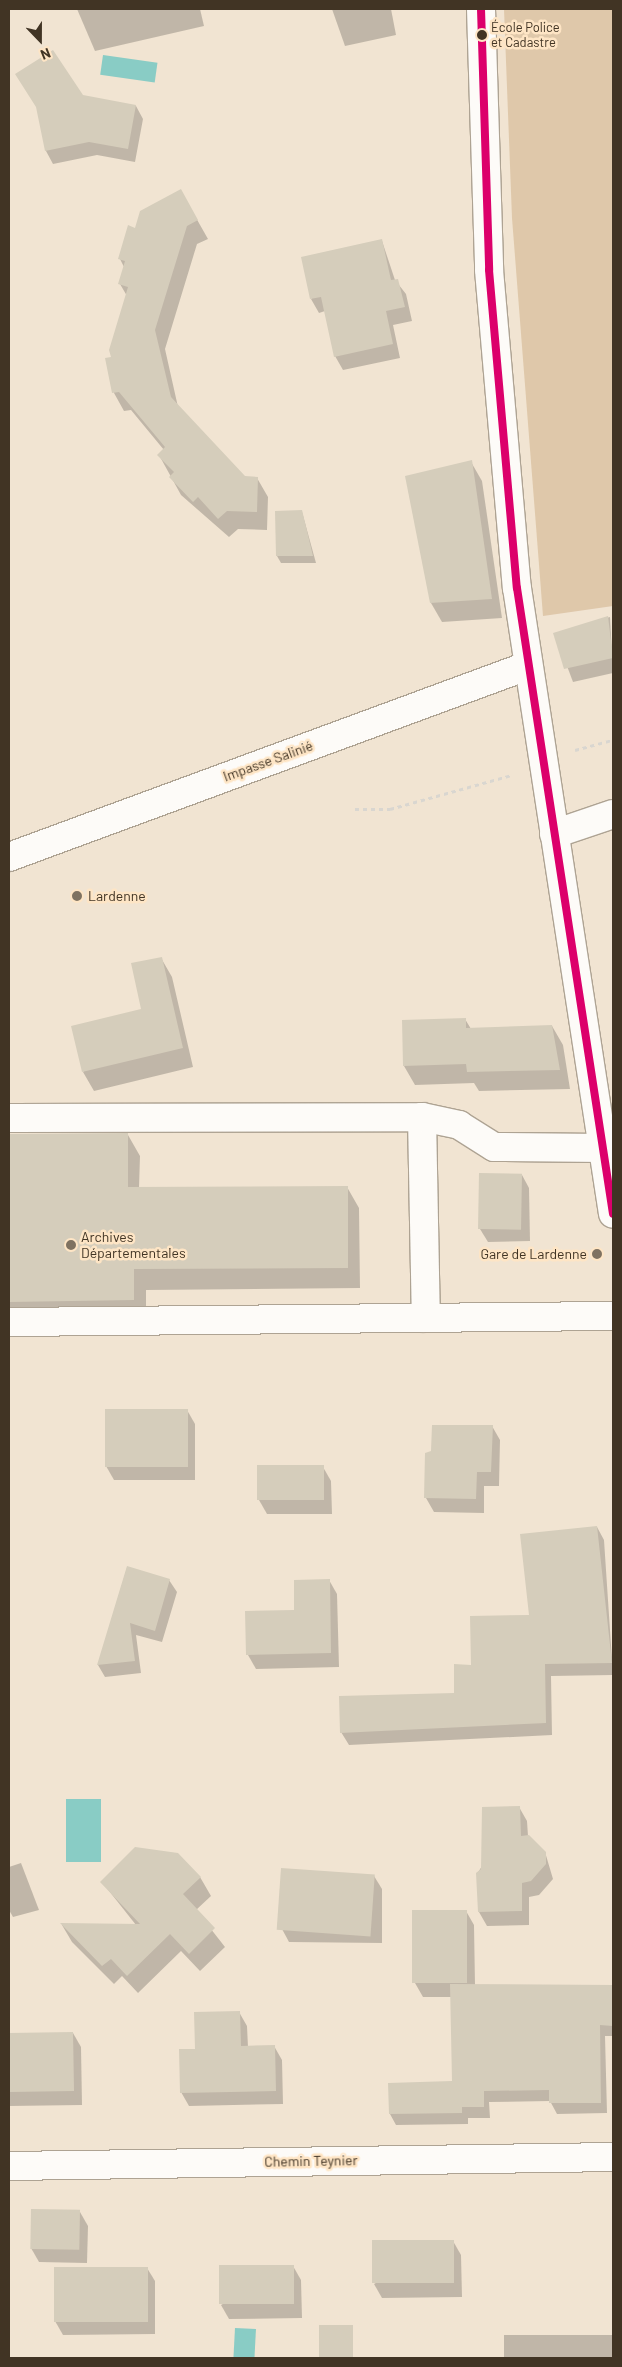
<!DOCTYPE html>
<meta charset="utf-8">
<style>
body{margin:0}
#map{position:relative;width:622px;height:2367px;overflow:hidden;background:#f1e4d2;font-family:Barlow,sans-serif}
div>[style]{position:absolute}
.green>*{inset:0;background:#dfc8aa}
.water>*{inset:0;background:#89ccc5;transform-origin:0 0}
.shadow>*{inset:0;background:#0003;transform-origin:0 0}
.building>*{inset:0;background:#d5cdbb;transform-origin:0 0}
.path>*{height:3px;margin-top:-1.5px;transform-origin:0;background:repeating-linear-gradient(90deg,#d9d6d0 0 4px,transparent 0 8px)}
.roads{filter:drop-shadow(1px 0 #aea393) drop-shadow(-1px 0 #aea393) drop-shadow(0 1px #aea393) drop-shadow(0 -1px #aea393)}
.minor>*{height:28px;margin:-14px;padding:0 14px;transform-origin:14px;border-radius:14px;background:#fdfbf8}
.bus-1>*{height:8px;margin:-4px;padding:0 4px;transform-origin:4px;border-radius:4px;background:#dc006b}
.dots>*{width:14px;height:14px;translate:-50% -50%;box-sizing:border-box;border:2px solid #fee5c5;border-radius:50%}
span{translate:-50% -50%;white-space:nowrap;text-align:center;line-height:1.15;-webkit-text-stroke:5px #fee5c5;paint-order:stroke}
.bus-label{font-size:13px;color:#413424}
.left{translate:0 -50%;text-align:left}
.street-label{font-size:14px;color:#413424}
.poi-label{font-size:14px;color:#413424}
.right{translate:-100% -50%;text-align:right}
.frame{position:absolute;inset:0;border:10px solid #413424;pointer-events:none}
.north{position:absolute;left:15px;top:15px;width:50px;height:50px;-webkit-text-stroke:4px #fee5c5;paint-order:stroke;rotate:158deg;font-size:14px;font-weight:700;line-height:20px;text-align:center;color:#413424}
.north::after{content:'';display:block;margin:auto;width:18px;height:22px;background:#413424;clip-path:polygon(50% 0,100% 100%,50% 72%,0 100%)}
</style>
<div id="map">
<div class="green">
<div style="clip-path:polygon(504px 9px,613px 9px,613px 606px,543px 616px,512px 218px)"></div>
</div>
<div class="water">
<div style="left:103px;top:55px;width:55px;height:20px;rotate:8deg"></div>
<div style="left:66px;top:1799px;width:35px;height:63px"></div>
<div style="left:235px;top:2328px;width:21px;height:30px;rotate:3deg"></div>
</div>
<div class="shadow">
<div style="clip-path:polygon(77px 9px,200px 9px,204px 26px,95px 51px)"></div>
<div style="clip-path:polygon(332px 9px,391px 9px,396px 35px,345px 46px)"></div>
<div style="clip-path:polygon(82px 96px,136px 106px,143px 119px,135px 162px,97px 155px,53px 164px,46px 151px,37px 108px)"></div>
<div style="clip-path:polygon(191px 209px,208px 239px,197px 244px,165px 349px,178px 407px,245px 478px,257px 478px,268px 497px,267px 530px,238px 529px,229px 537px,181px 495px,159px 455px,164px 450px,131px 410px,124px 411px,114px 393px,106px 359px,113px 358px,127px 296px,120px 284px,124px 267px,120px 259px,136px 229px)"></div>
<div style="clip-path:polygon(382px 241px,395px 280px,406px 294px,412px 321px,393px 325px,400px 358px,343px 370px,335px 356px,325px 311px,319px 313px,311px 299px)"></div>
<div style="clip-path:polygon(471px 462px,482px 481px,502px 618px,442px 622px,431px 603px)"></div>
<div style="clip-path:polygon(302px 512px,316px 563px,281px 563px,277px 556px)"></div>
<div style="clip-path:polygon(610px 617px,613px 673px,573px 682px,555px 634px)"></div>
<div style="clip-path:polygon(161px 958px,172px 977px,193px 1067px,94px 1091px,83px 1072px,143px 1009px)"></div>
<div style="clip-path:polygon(465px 1019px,471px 1029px,552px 1026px,563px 1045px,570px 1089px,479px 1091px,474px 1083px,415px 1085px,404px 1066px)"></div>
<div style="clip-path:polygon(9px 1134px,128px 1135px,140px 1156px,139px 1188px,347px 1187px,359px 1208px,360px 1288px,146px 1290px,146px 1321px,9px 1322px)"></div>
<div style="clip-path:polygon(522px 1175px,529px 1188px,530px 1241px,488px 1242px,480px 1229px)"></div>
<div style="clip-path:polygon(187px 1410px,195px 1424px,195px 1480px,114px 1480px,106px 1466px)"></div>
<div style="clip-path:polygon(492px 1426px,500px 1440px,499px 1486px,484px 1486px,484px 1513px,434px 1512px,426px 1498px,426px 1454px)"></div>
<div style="clip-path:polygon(323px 1467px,331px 1481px,332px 1514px,267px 1514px,259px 1500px)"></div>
<div style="clip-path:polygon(597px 1527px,604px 1540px,613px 1675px,551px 1676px,552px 1735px,349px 1745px,341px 1732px,455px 1694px,472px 1666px,530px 1616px)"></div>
<div style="clip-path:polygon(127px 1568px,169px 1580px,177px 1592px,162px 1642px,136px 1635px,141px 1673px,105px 1677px,98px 1665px)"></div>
<div style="clip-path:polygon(329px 1580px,337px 1594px,339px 1667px,256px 1669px,248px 1655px)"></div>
<div style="clip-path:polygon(519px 1807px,527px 1821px,528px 1836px,545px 1852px,553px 1879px,539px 1895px,529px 1897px,529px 1925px,487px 1926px,479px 1912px,477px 1874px)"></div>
<div style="clip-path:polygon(21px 1863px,39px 1910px,13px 1917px,9px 1910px,9px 1867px)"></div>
<div style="clip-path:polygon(374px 1876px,382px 1889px,382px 1943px,289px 1942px,282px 1929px)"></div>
<div style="clip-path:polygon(200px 1877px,211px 1896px,196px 1910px,225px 1947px,200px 1971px,181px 1951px,138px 1993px,122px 1976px,114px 1984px,72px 1942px,62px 1925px,136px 1925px,102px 1882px)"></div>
<div style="clip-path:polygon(466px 1911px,474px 1925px,475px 1985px,613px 1987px,613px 2036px,605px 2036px,607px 2113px,557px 2114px,550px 2101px,489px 2102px,490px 2118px,468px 2118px,468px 2124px,396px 2125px,390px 2114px,389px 2084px,454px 2082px,452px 1997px,423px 1997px,415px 1983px)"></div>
<div style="clip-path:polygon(239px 2012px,247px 2026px,248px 2047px,274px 2046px,282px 2060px,283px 2104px,189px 2106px,181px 2092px,196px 2050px)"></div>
<div style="clip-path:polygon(73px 2033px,81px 2047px,82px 2105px,9px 2106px,9px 2034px)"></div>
<div style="clip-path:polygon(80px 2212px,88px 2226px,87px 2263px,39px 2262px,31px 2248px)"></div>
<div style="clip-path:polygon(453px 2241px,461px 2255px,462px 2297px,382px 2298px,374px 2284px)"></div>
<div style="clip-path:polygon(293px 2266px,301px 2280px,302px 2318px,229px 2319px,221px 2305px)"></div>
<div style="clip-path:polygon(147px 2268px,155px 2281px,155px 2334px,63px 2335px,55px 2321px)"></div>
<div style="left:321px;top:2326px;width:32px;height:32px"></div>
<div style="left:613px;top:2335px;width:23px;height:109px;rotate:90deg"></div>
</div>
<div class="building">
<div style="clip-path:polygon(53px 50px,83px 95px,136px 105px,128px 149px,89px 142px,45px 151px,36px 107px,15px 74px)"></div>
<div style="clip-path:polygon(181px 189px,198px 220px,187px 226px,155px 330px,171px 397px,245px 476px,258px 477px,257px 512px,227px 511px,218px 519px,198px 497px,193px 502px,169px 477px,174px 472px,157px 455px,165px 447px,119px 392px,112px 393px,105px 358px,111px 357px,109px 350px,128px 287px,118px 284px,125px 261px,118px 259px,128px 225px,135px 228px,140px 211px)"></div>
<div style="clip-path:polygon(382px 239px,391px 280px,398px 279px,405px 307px,386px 311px,393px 344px,334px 357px,321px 297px,310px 299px,301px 257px)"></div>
<div style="clip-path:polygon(472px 460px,492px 599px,430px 603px,405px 476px)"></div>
<div style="clip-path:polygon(302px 510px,313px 556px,276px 556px,275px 511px)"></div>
<div style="clip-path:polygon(608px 616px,613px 658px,564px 669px,553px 633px)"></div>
<div style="clip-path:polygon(162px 957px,183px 1048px,82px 1072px,71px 1026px,141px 1009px,131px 963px)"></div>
<div style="clip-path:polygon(466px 1018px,466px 1028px,552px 1025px,560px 1070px,467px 1072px,466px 1064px,403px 1066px,402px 1020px)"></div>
<div style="clip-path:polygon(128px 1133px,128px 1187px,348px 1186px,348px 1268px,134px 1269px,134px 1300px,9px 1302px,9px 1134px)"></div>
<div style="left:479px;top:1173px;width:43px;height:56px;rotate:1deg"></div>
<div style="left:105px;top:1409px;width:83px;height:58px"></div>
<div style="clip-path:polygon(432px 1425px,493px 1425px,491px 1472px,477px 1472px,476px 1499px,424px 1498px,425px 1453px,431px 1451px)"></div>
<div style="left:324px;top:1465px;width:35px;height:67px;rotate:90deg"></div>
<div style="clip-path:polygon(597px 1526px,612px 1663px,545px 1664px,546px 1723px,340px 1733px,339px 1696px,454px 1693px,454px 1664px,471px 1665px,470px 1616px,529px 1615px,520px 1534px)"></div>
<div style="clip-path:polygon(127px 1566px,170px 1579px,155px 1631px,130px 1623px,135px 1661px,97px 1665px)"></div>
<div style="clip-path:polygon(330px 1579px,331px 1653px,246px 1655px,245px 1611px,294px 1610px,294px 1580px)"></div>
<div style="clip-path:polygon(520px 1806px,521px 1836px,529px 1835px,546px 1852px,546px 1864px,531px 1881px,522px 1883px,522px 1911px,478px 1912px,476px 1873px,481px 1869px,482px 1807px)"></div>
<div style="clip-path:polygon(135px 1847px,178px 1853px,201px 1877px,183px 1894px,215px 1928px,189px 1954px,170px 1934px,127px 1976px,111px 1959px,102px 1966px,60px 1923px,140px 1924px,100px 1882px)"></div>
<div style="left:281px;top:1868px;width:94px;height:62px;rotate:4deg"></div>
<div style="left:412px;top:1910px;width:55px;height:73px"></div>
<div style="clip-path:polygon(450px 1984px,613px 1985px,613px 2026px,600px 2025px,601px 2103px,549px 2103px,549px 2090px,484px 2091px,484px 2107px,462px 2107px,462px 2113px,389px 2114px,388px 2083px,452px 2081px)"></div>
<div style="clip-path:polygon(240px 2011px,241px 2046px,275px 2045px,276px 2091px,180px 2093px,179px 2049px,195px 2049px,194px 2012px)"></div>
<div style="left:73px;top:2032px;width:59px;height:64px;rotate:89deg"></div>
<div style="left:31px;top:2209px;width:49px;height:40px;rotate:1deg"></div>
<div style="left:454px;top:2240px;width:43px;height:82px;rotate:90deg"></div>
<div style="left:294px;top:2265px;width:39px;height:75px;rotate:90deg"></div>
<div style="left:54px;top:2267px;width:94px;height:55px"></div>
<div style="left:319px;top:2325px;width:34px;height:33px"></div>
</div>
<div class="path">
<div style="left:575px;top:750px;width:39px;rotate:-15deg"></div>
<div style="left:355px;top:809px;width:35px"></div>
<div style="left:390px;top:809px;width:127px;rotate:-15.6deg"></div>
</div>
<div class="roads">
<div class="minor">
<div style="left:481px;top:9px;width:261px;rotate:88.2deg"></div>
<div style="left:489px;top:270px;width:319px;rotate:85deg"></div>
<div style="left:517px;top:588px;width:633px;rotate:81.28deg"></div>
<div style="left:554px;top:834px;width:62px;rotate:-18.7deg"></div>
<div style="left:9px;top:857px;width:552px;rotate:-20.24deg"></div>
<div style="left:422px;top:1117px;width:201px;rotate:88.9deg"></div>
<div style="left:9px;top:1118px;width:413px;rotate:-0.1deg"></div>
<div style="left:422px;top:1117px;width:38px;rotate:12deg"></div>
<div style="left:459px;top:1125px;width:41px;rotate:32.2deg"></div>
<div style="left:494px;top:1147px;width:109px;rotate:0.5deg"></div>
<div style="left:9px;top:1322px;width:604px;rotate:-0.57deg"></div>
<div style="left:9px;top:2166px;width:604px;rotate:-0.85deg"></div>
</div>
</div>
<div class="bus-1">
<div style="left:481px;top:9px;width:261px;rotate:88.2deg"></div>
<div style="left:489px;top:270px;width:319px;rotate:85deg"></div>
<div style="left:517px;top:588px;width:633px;rotate:81.28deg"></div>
</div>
<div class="dots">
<div style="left:482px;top:35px;background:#413424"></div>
<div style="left:77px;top:896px;background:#7f7261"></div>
<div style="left:71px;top:1245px;background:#7f7261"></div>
<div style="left:597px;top:1254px;background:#7f7261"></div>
</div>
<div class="bus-label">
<span class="left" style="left:491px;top:35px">École Police<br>et Cadastre</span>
</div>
<div class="street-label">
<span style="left:268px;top:761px;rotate:-20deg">Impasse Salinié</span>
<span style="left:311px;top:2161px;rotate:-1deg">Chemin Teynier</span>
</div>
<div class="poi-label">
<span class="left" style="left:88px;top:896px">Lardenne</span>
<span class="left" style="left:81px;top:1245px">Archives<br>Départementales</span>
<span class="right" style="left:587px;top:1254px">Gare de Lardenne</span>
</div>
<div class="frame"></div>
<div class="north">N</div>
</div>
